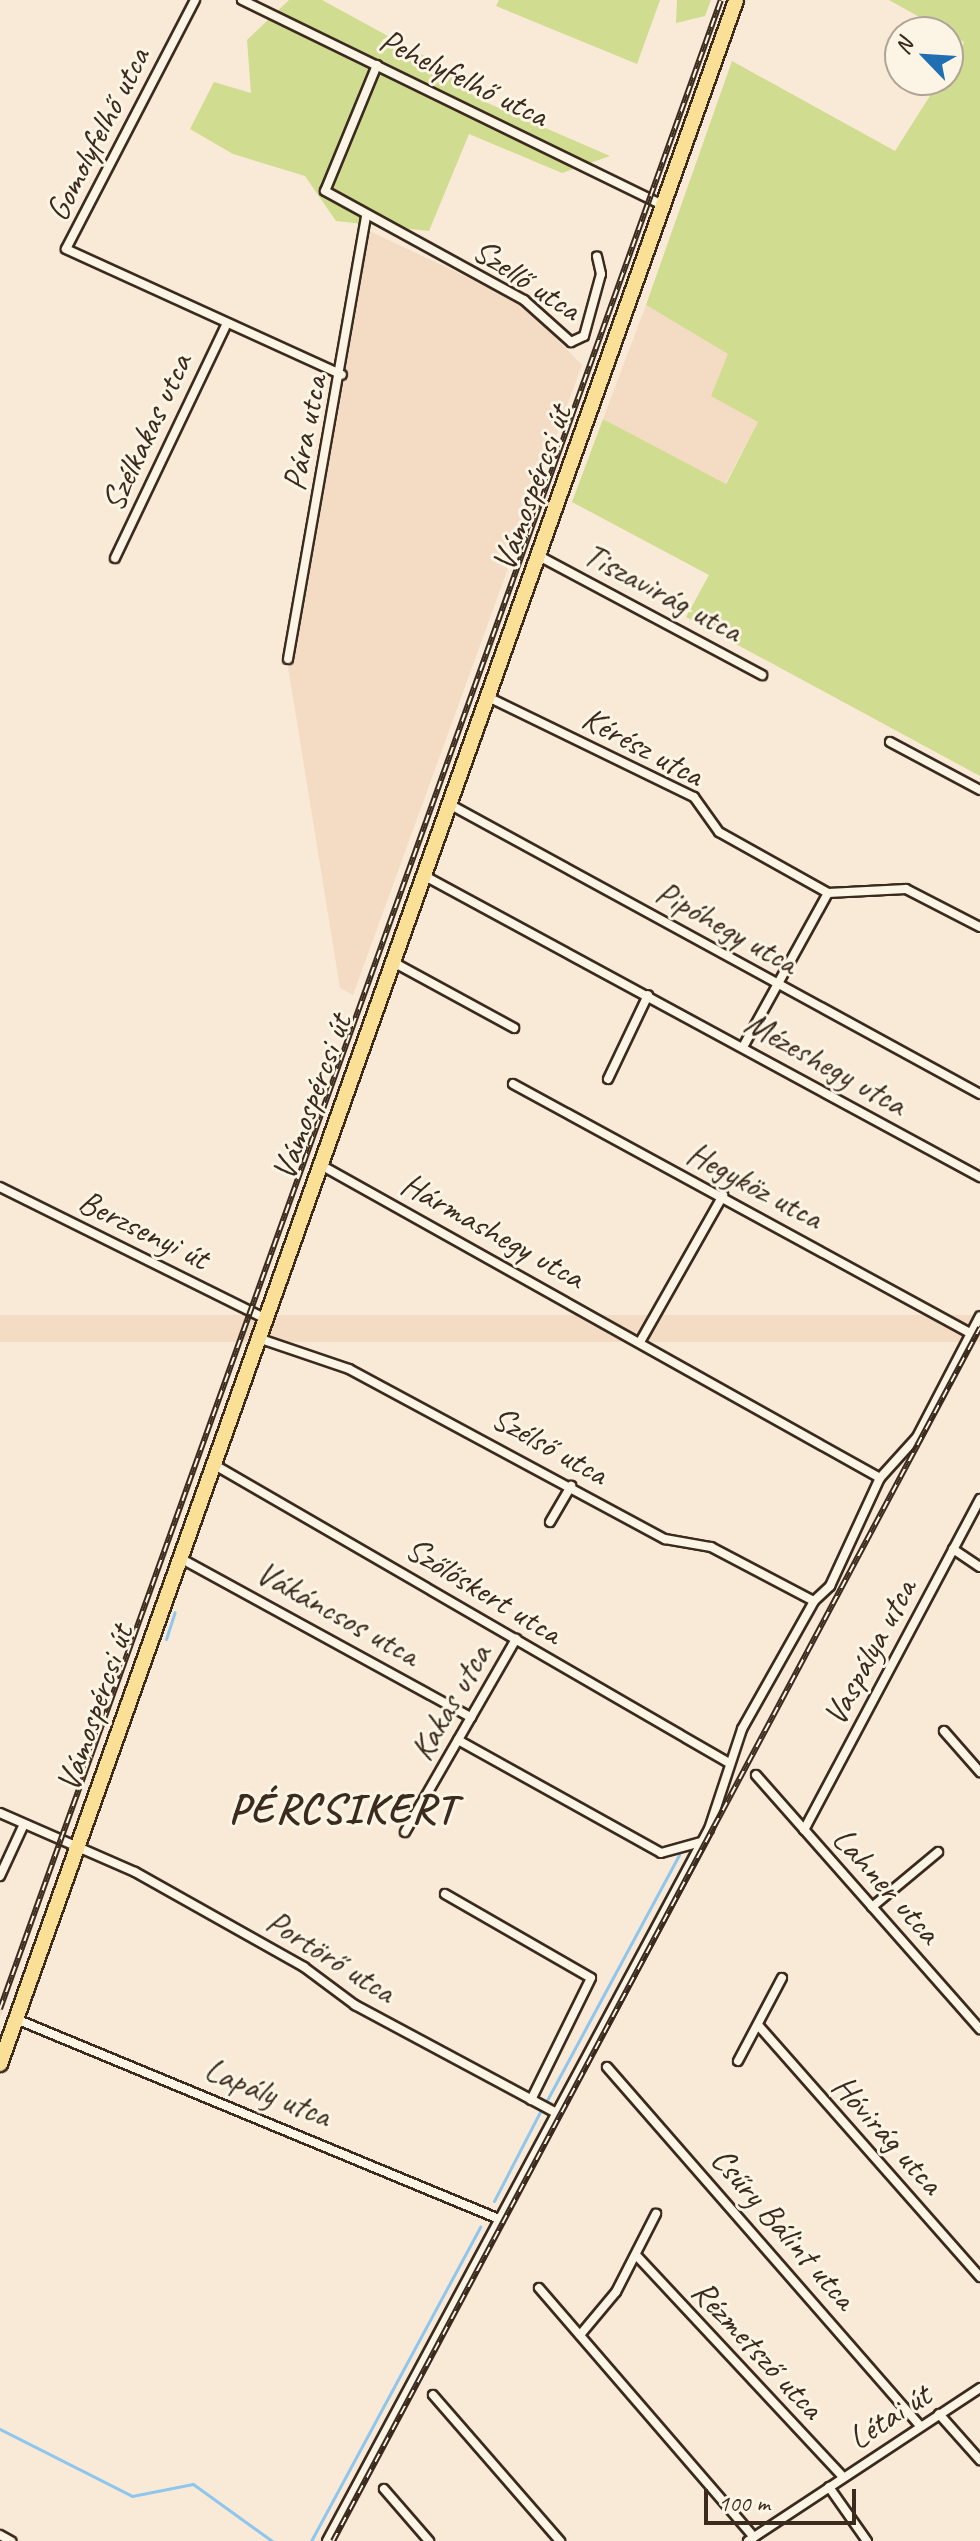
<!DOCTYPE html>
<meta charset="utf-8">
<style>
body{margin:0}
#map{position:relative;width:980px;height:2541px;overflow:hidden;background:#f8ead6;font-family:Caveat,sans-serif}
div>[style]{position:absolute}
.built>*{inset:0;background:#f4dcc4;transform-origin:0 0}
.green>*{inset:0;background:#d0dc8f}
.stream>*{height:3px;margin:-1.5px;padding:0 1.5px;transform-origin:1.5px;border-radius:1.5px;background:#8fc6ee}
.roads{filter:drop-shadow(2px 0 #3b2a1e) drop-shadow(-2px 0 #3b2a1e) drop-shadow(0 2px #3b2a1e) drop-shadow(0 -2px #3b2a1e)}
.minor>*{height:8px;margin:-4px;padding:0 4px;transform-origin:4px;border-radius:4px;background:#fcf5e5}
.primary>*{height:14px;margin:-7px;padding:0 7px;transform-origin:7px;border-radius:7px;background:#fadf96}
.rail>*{height:6px;margin-top:-3px;transform-origin:0;background:repeating-linear-gradient(90deg,#fcf5e5 0 9px,#3b2a1e 0 18px);box-sizing:border-box;border-block:2px solid #3b2a1e}
span{translate:-50% -50%;white-space:nowrap;text-align:center;line-height:1.15;-webkit-text-stroke:6px #fcf5e5;paint-order:stroke}
.street-label{font-size:34px;color:#3b2a1e}
.district-label{font-size:42px;color:#3b2a1e;font-weight:700;letter-spacing:2px}
.north{position:absolute;left:884px;top:16px;width:80px;height:80px;box-sizing:border-box;background:#fcf5e5;border:2px solid #afa495;border-radius:50%;rotate:295deg;font-size:22px;font-weight:700;line-height:32px;text-align:center;color:#3b2a1e}
.north::after{content:'';display:block;margin:auto;width:28px;height:36px;background:#1f6fb2;clip-path:polygon(50% 0,100% 100%,50% 72%,0 100%)}
.scale{position:absolute;left:704px;top:2489px;width:152px;height:36px;box-sizing:border-box;border:4px solid #3b2a1e;border-top:0;padding-left:10px;font-size:24px;line-height:28px;white-space:nowrap;color:#3b2a1e;-webkit-text-stroke:6px #fcf5e5;paint-order:stroke}
</style>
<div id="map">
<div class="built">
<div style="clip-path:polygon(361px 227px,522px 303px,582px 365px,353px 995px,340px 988px,288px 667px)"></div>
<div style="clip-path:polygon(646px 305px,728px 354px,758px 422px,725px 484px,603px 419px)"></div>
<div style="left:980px;top:1315px;width:27px;height:1390px;rotate:90deg"></div>
<div style="clip-path:polygon(245px 1318px,192px 1484px,0 2017px,0 2001px)"></div>
</div>
<div class="green">
<div style="clip-path:polygon(289px 0,322px 0,443px 66px,476px 98px,610px 156px,562px 173px,469px 134px,429px 231px,336px 221px,305px 176px,233px 154px,190px 129px,214px 82px,251px 93px,247px 40px)"></div>
<div style="clip-path:polygon(499px 0,660px 0,637px 64px,496px 6px)"></div>
<div style="clip-path:polygon(677px 0,711px 0,705px 16px,676px 23px)"></div>
<div style="clip-path:polygon(889px 0,980px 0,980px 776px,686px 617px,709px 575px,572px 502px,603px 419px,726px 484px,758px 422px,711px 396px,728px 354px,646px 305px,732px 61px,895px 151px,940px 80px,948px 80px,964px 42px)"></div>
</div>
<div class="stream">
<div style="left:166px;top:1639px;width:28px;rotate:-72deg"></div>
<div style="left:456px;top:2055px;width:7px;rotate:27deg"></div>
<div style="left:546px;top:2102px;width:281px;rotate:-61.7deg"></div>
<div style="left:494px;top:2201px;width:100px;rotate:-62.7deg"></div>
<div style="left:0;top:2429px;width:148px;rotate:26.9deg"></div>
<div style="left:132px;top:2496px;width:62px;rotate:-11.1deg"></div>
<div style="left:193px;top:2484px;width:97px;rotate:35.8deg"></div>
<div style="left:311px;top:2541px;width:357px;rotate:-61.7deg"></div>
</div>
<div class="roads">
<div class="minor">
<div style="left:195px;top:0;width:280px;rotate:117.4deg"></div>
<div style="left:66px;top:249px;width:303px;rotate:24.5deg"></div>
<div style="left:242px;top:0;width:467px;rotate:26deg"></div>
<div style="left:377px;top:65px;width:136px;rotate:112.4deg"></div>
<div style="left:325px;top:191px;width:227px;rotate:28.7deg"></div>
<div style="left:524px;top:300px;width:63px;rotate:41.8deg"></div>
<div style="left:571px;top:342px;width:14px;rotate:-25deg"></div>
<div style="left:584px;top:336px;width:64px;rotate:-74.7deg"></div>
<div style="left:601px;top:274px;width:18px;rotate:-103deg"></div>
<div style="left:539px;top:556px;width:253px;rotate:28.1deg"></div>
<div style="left:115px;top:558px;width:256px;rotate:-64.5deg"></div>
<div style="left:288px;top:659px;width:450px;rotate:-80deg"></div>
<div style="left:488px;top:697px;width:229px;rotate:25.9deg"></div>
<div style="left:694px;top:797px;width:43px;rotate:54.5deg"></div>
<div style="left:719px;top:832px;width:125px;rotate:29.2deg"></div>
<div style="left:828px;top:893px;width:78px;rotate:-2.9deg"></div>
<div style="left:906px;top:889px;width:83px;rotate:27.2deg"></div>
<div style="left:890px;top:742px;width:102px;rotate:28.1deg"></div>
<div style="left:449px;top:804px;width:605px;rotate:28.64deg"></div>
<div style="left:423px;top:875px;width:634px;rotate:28.47deg"></div>
<div style="left:393px;top:962px;width:138px;rotate:28.6deg"></div>
<div style="left:743px;top:1047px;width:176px;rotate:-61.1deg"></div>
<div style="left:608px;top:1079px;width:93px;rotate:-64.5deg"></div>
<div style="left:513px;top:1084px;width:523px;rotate:28.58deg"></div>
<div style="left:319px;top:1164px;width:643px;rotate:29.24deg"></div>
<div style="left:0;top:1187px;width:295px;rotate:26.4deg"></div>
<div style="left:258px;top:1338px;width:96px;rotate:18.8deg"></div>
<div style="left:349px;top:1369px;width:359px;rotate:28.3deg"></div>
<div style="left:665px;top:1539px;width:47px;rotate:9.9deg"></div>
<div style="left:711px;top:1547px;width:116px;rotate:27.7deg"></div>
<div style="left:640px;top:1342px;width:169px;rotate:-60.5deg"></div>
<div style="left:213px;top:1464px;width:596px;rotate:30.09deg"></div>
<div style="left:550px;top:1522px;width:42px;rotate:-59.7deg"></div>
<div style="left:953px;top:1549px;width:32px;rotate:34deg"></div>
<div style="left:180px;top:1558px;width:332px;rotate:28.7deg"></div>
<div style="left:944px;top:1731px;width:55px;rotate:48.7deg"></div>
<div style="left:458px;top:1740px;width:232px;rotate:29.1deg"></div>
<div style="left:661px;top:1853px;width:41px;rotate:-15.4deg"></div>
<div style="left:756px;top:1775px;width:339px;rotate:48.6deg"></div>
<div style="left:0;top:1813px;width:147px;rotate:23.6deg"></div>
<div style="left:135px;top:1872px;width:194px;rotate:29.3deg"></div>
<div style="left:304px;top:1967px;width:64px;rotate:36.7deg"></div>
<div style="left:355px;top:2005px;width:228px;rotate:28.2deg"></div>
<div style="left:804px;top:1830px;width:375px;rotate:-62deg"></div>
<div style="left:405px;top:1832px;width:223px;rotate:-60.1deg"></div>
<div style="left:0;top:1876px;width:57px;rotate:-65.2deg"></div>
<div style="left:445px;top:1894px;width:168px;rotate:29.9deg"></div>
<div style="left:591px;top:1978px;width:136px;rotate:116.2deg"></div>
<div style="left:872px;top:1907px;width:86px;rotate:-39.8deg"></div>
<div style="left:16px;top:2019px;width:523px;rotate:22.49deg"></div>
<div style="left:758px;top:2025px;width:336px;rotate:48.6deg"></div>
<div style="left:738px;top:2061px;width:94px;rotate:-62.1deg"></div>
<div style="left:607px;top:2067px;width:476px;rotate:48.9deg"></div>
<div style="left:636px;top:2255px;width:304px;rotate:47deg"></div>
<div style="left:539px;top:2288px;width:329px;rotate:49.2deg"></div>
<div style="left:580px;top:2335px;width:56px;rotate:-50.1deg"></div>
<div style="left:616px;top:2292px;width:88px;rotate:-62.9deg"></div>
<div style="left:433px;top:2395px;width:194px;rotate:49deg"></div>
<div style="left:939px;top:2414px;width:62px;rotate:48.3deg"></div>
<div style="left:829px;top:2487px;width:66px;rotate:54.9deg"></div>
<div style="left:384px;top:2489px;width:69px;rotate:49.1deg"></div>
<div style="left:0;top:2535px;width:13px;rotate:29deg"></div>
<div style="left:327px;top:2541px;width:808px;rotate:-61.79deg"></div>
<div style="left:709px;top:1829px;width:105px;rotate:-71.7deg"></div>
<div style="left:742px;top:1729px;width:147px;rotate:-60.6deg"></div>
<div style="left:814px;top:1601px;width:22px;rotate:-43deg"></div>
<div style="left:830px;top:1586px;width:119px;rotate:-65.2deg"></div>
<div style="left:880px;top:1478px;width:55px;rotate:-47.9deg"></div>
<div style="left:917px;top:1437px;width:136px;rotate:-62.5deg"></div>
<div style="left:748px;top:2541px;width:278px;rotate:-33.4deg"></div>
</div>
<div class="primary">
<div style="left:0;top:2064px;width:2191px;rotate:-70.37deg"></div>
</div>
</div>
<div class="rail">
<div style="left:0;top:2009px;width:2134px;rotate:-70.26deg"></div>
<div style="left:333px;top:2541px;width:1375px;rotate:-61.93deg"></div>
</div>
<div class="street-label">
<span style="left:464px;top:77px;rotate:26deg">Pehelyfelhő utca</span>
<span style="left:97px;top:134px;rotate:-63deg">Gomolyfelhő utca</span>
<span style="left:527px;top:279px;rotate:33deg">Szellő utca</span>
<span style="left:146px;top:432px;rotate:-65deg">Szélkakas utca</span>
<span style="left:304px;top:433px;rotate:-79deg">Pára utca</span>
<span style="left:531px;top:488px;rotate:-70deg">Vámospércsi út</span>
<span style="left:663px;top:592px;rotate:28deg">Tiszavirág utca</span>
<span style="left:643px;top:746px;rotate:28deg">Kérész utca</span>
<span style="left:727px;top:927px;rotate:29deg">Pipóhegy utca</span>
<span style="left:826px;top:1063px;rotate:29deg">Mézeshegy utca</span>
<span style="left:311px;top:1097px;rotate:-70deg">Vámospércsi út</span>
<span style="left:755px;top:1185px;rotate:28deg">Hegyköz utca</span>
<span style="left:144px;top:1229px;rotate:26deg">Berzsenyi út</span>
<span style="left:493px;top:1230px;rotate:29deg">Hármashegy utca</span>
<span style="left:550px;top:1445px;rotate:29deg">Szélső utca</span>
<span style="left:484px;top:1590px;rotate:31deg">Szőlőskert utca</span>
<span style="left:338px;top:1613px;rotate:29deg">Vákáncsos utca</span>
<span style="left:869px;top:1652px;rotate:-62deg">Vaspálya utca</span>
<span style="left:450px;top:1702px;rotate:-60deg">Kakas utca</span>
<span style="left:94px;top:1708px;rotate:-71deg">Vámospércsi út</span>
<span style="left:887px;top:1885px;rotate:48deg">Lahner utca</span>
<span style="left:331px;top:1956px;rotate:32deg">Portörő utca</span>
<span style="left:268px;top:2092px;rotate:22deg">Lapály utca</span>
<span style="left:888px;top:2134px;rotate:48deg">Hóvirág utca</span>
<span style="left:784px;top:2228px;rotate:49deg">Csűry Bálint utca</span>
<span style="left:758px;top:2349px;rotate:47deg">Rézmetsző utca</span>
<span style="left:889px;top:2416px;rotate:-33deg">Létai út</span>
</div>
<div class="district-label">
<span style="left:343px;top:1809px">PÉRCSIKERT</span>
</div>
<div class="north">N</div>
<div class="scale">100 m</div>
</div>
